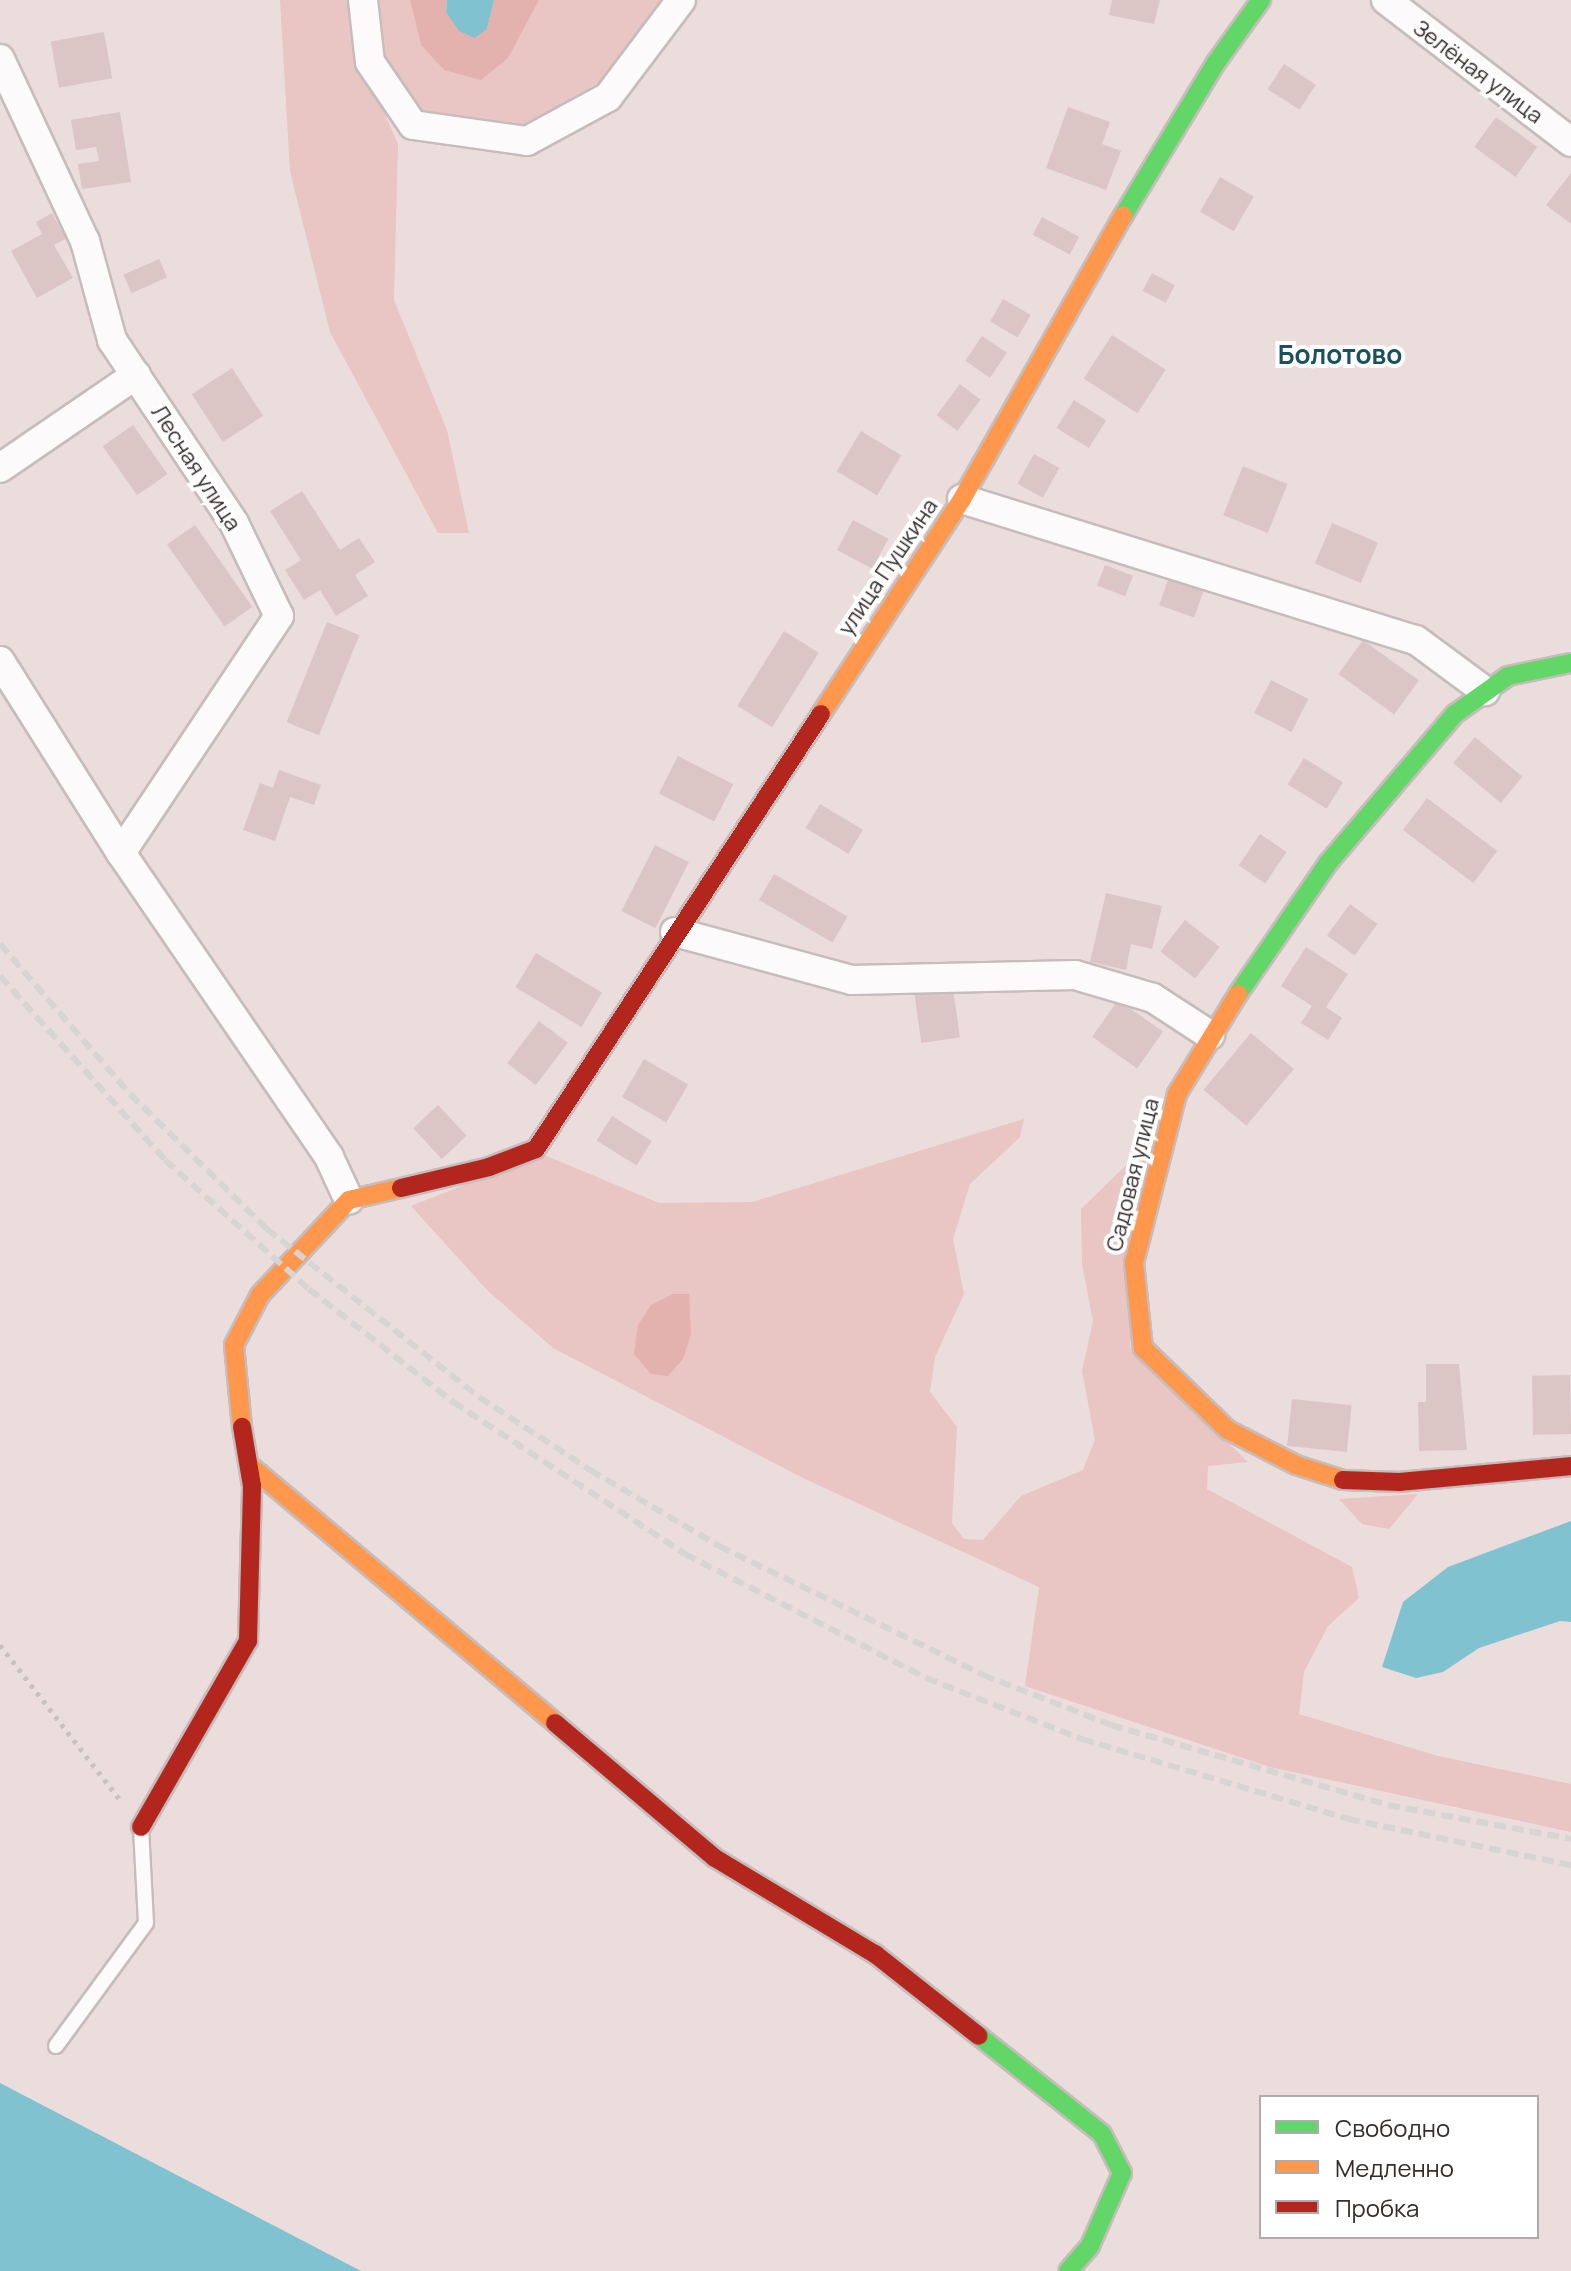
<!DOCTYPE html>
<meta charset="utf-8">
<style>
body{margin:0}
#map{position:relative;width:1571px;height:2271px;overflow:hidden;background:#ebdddc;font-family:Manrope,sans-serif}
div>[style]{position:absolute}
.green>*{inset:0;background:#e9c5c3}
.forest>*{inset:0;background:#e3b2af}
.water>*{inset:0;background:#81c2d0}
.building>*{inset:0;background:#dbc6c5;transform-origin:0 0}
.path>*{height:5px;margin-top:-2.5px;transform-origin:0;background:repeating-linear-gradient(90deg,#c7c1c1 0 4px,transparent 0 10px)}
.roads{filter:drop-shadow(2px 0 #c6bcbc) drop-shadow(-2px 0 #c6bcbc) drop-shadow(0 2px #c6bcbc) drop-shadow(0 -2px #c6bcbc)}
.lane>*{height:14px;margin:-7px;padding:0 7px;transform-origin:7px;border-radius:7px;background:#fcfafa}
.street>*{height:28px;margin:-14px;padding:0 14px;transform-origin:14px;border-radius:14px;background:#fcfafa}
.fast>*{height:18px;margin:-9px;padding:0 9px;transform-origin:9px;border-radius:9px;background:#63d668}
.slow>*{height:18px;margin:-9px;padding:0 9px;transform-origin:9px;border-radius:9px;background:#ff974d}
.jam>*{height:18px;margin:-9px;padding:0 9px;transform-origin:9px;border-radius:9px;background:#b3261e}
.rail>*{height:6px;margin-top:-3px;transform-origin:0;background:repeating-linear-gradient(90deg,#d7d4d4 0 12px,transparent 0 18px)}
span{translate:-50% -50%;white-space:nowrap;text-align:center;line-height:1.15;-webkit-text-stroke:8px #fff;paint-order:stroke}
.street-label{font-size:22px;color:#362c2c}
.quarter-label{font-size:26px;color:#19515c;font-weight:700}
.legend{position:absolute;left:1259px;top:2095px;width:280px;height:144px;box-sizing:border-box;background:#fff;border:2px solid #afabab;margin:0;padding:10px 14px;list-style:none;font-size:24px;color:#362c2c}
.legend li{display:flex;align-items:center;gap:16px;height:40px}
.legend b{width:40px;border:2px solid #afabab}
</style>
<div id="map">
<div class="green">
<div style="clip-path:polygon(280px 0,356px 0,365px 69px,398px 144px,394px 300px,447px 430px,469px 533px,438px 533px,330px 332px,290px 171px)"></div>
<div style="clip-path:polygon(371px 0,410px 0,421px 45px,444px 70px,539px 0,670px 0,602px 80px,525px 126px,426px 118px,377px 59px)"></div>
<div style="clip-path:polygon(1024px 1119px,1020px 1137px,970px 1184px,953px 1239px,964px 1294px,935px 1357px,930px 1392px,957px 1427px,952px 1523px,964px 1539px,983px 1540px,1021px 1496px,1083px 1470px,1095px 1440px,1082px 1371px,1093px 1321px,1082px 1264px,1081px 1209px,1152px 1140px,1130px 1347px,1248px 1462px,1208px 1466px,1207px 1489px,1352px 1567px,1359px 1598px,1328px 1626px,1304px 1672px,1299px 1714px,1438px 1756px,1571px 1784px,1571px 1832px,1270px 1767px,1025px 1686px,1039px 1587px,803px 1478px,553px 1348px,488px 1291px,411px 1206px,542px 1154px,659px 1203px,752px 1202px)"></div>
<div style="clip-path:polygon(1418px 1494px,1389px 1529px,1362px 1524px,1339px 1499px)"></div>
</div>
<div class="forest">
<div style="clip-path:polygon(410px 0,447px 0,446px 12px,487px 29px,494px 0,539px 0,508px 58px,481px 80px,444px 70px,421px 45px)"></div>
<div style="clip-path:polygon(673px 1294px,689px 1294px,691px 1334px,683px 1359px,668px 1376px,651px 1374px,634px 1354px,638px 1325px,651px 1305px)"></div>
</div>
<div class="water">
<div style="clip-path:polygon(447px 0,494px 0,487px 29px,475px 38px,459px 31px,446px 12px)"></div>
<div style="clip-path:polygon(1571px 1521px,1571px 1622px,1560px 1621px,1479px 1648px,1443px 1672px,1416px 1678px,1382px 1667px,1403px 1602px,1448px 1567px)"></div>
<div style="clip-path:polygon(0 2083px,361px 2271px,0 2271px)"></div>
</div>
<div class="building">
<div style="clip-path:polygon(1112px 0,1160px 0,1154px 24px,1109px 15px)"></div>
<div style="left:104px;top:32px;width:47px;height:54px;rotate:80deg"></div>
<div style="left:1284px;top:64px;width:38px;height:30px;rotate:33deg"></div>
<div style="clip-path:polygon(1068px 107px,1110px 122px,1102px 144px,1121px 151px,1106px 190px,1046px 168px)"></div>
<div style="clip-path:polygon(120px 112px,131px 182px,82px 189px,78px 164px,99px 161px,96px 147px,76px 150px,71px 120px)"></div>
<div style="left:1496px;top:117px;width:51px;height:37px;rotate:36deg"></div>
<div style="clip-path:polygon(1571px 173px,1571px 224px,1546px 205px)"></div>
<div style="left:1220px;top:177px;width:39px;height:40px;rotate:30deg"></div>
<div style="clip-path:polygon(52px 213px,66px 239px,54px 245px,73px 278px,37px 298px,11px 251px,42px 234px,36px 222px)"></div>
<div style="left:1042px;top:217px;width:42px;height:20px;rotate:28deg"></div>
<div style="left:159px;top:259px;width:20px;height:39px;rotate:66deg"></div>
<div style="left:1152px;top:273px;width:26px;height:20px;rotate:28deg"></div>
<div style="left:1003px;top:299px;width:32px;height:26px;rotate:30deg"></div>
<div style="left:1112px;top:335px;width:64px;height:52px;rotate:33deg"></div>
<div style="left:982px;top:336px;width:30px;height:30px;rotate:34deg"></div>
<div style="left:232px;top:368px;width:57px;height:48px;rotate:57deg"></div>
<div style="left:960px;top:384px;width:26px;height:39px;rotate:37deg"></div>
<div style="left:1074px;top:400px;width:38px;height:33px;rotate:32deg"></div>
<div style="left:133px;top:425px;width:60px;height:37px;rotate:55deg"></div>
<div style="left:861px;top:431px;width:47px;height:47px;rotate:31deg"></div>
<div style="left:1034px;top:454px;width:29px;height:34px;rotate:29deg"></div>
<div style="left:1243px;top:466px;width:48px;height:53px;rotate:22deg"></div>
<div style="clip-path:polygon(302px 491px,340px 550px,359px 538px,375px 562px,355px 575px,368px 596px,336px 616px,320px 590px,304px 600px,285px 570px,301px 560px,270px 511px)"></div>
<div style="left:853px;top:520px;width:40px;height:34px;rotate:28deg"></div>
<div style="left:1332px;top:523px;width:50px;height:44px;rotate:23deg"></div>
<div style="left:195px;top:525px;width:100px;height:34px;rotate:55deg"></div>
<div style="left:1105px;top:565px;width:30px;height:22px;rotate:21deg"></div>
<div style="left:1169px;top:577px;width:37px;height:30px;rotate:19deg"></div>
<div style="left:327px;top:622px;width:35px;height:108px;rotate:22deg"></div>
<div style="left:784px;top:631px;width:41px;height:88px;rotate:32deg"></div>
<div style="left:1363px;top:640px;width:69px;height:42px;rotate:36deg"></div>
<div style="left:1271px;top:680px;width:42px;height:37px;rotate:27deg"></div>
<div style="left:1475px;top:737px;width:62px;height:34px;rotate:40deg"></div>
<div style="left:678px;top:756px;width:62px;height:42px;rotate:27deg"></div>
<div style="left:1304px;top:758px;width:46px;height:31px;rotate:32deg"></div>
<div style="clip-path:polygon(279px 770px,321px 785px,314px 805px,290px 797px,275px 841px,243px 830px,260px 783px,273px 788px)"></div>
<div style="left:1427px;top:798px;width:88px;height:40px;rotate:37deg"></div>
<div style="left:820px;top:804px;width:50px;height:28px;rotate:31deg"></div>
<div style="left:1260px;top:834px;width:32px;height:38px;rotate:34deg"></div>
<div style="left:655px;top:845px;width:38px;height:74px;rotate:27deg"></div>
<div style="left:774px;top:874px;width:85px;height:30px;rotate:30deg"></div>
<div style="clip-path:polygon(1106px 893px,1162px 906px,1152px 949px,1131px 944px,1126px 970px,1090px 962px)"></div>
<div style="left:1350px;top:904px;width:34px;height:39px;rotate:36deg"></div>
<div style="left:1185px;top:920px;width:44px;height:40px;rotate:38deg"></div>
<div style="clip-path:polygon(1306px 947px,1348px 974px,1326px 1007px,1342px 1018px,1328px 1040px,1301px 1023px,1312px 1006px,1281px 986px)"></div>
<div style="left:536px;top:953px;width:77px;height:40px;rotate:31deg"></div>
<div style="left:953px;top:988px;width:50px;height:39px;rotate:82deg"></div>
<div style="left:1118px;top:1000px;width:55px;height:45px;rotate:35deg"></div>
<div style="left:539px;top:1021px;width:36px;height:53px;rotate:37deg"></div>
<div style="left:1251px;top:1033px;width:56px;height:74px;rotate:40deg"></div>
<div style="left:644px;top:1059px;width:51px;height:44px;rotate:30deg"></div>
<div style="left:438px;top:1105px;width:42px;height:34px;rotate:47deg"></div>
<div style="left:612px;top:1116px;width:47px;height:29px;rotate:32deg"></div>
<div style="clip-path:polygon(1426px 1364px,1459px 1364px,1467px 1450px,1419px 1451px,1418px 1402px,1426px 1402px)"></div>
<div style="left:1570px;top:1375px;width:59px;height:38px;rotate:89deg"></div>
<div style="left:1292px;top:1399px;width:60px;height:47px;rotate:6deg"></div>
</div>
<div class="path">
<div style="left:0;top:1645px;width:197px;rotate:52.2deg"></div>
</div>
<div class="roads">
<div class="lane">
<div style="left:56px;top:2046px;width:152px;rotate:-53.8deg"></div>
<div style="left:146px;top:1923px;width:95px;rotate:-93deg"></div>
</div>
<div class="street">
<div style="left:363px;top:0;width:62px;rotate:83.6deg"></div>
<div style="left:370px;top:62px;width:76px;rotate:55.7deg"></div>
<div style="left:413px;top:125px;width:115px;rotate:8deg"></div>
<div style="left:527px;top:141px;width:92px;rotate:-28.5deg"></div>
<div style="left:608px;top:97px;width:121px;rotate:-53deg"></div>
<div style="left:1386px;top:0;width:233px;rotate:37.5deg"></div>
<div style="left:0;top:59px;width:201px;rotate:65deg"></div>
<div style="left:85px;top:241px;width:103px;rotate:74.7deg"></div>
<div style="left:112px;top:340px;width:220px;rotate:56.3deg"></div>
<div style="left:234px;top:523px;width:103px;rotate:64.2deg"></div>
<div style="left:279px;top:616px;width:285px;rotate:123.7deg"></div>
<div style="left:0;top:468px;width:165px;rotate:-34.4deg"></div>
<div style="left:962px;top:499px;width:475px;rotate:17.3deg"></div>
<div style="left:1416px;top:640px;width:86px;rotate:36.5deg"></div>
<div style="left:0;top:661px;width:227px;rotate:57.8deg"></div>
<div style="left:121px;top:853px;width:368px;rotate:55.6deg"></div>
<div style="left:329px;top:1157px;width:47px;rotate:65.1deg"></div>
<div style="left:675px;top:932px;width:183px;rotate:15.2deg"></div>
<div style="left:852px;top:980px;width:223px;rotate:-1.3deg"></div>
<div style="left:1075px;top:975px;width:81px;rotate:16.4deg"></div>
<div style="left:1153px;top:998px;width:68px;rotate:33deg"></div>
</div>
<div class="fast">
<div style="left:1123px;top:216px;width:178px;rotate:-58.8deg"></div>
<div style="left:1215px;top:64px;width:79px;rotate:-54.3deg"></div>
<div style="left:1238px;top:994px;width:159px;rotate:-55.5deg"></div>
<div style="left:1328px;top:863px;width:196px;rotate:-49.6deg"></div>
<div style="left:1455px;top:714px;width:65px;rotate:-35.6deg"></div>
<div style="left:1508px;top:676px;width:64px;rotate:-11.7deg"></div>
<div style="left:979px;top:2036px;width:157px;rotate:38.5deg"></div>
<div style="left:1102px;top:2134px;width:44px;rotate:62.9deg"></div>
<div style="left:1122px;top:2173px;width:80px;rotate:113.7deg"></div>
<div style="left:1090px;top:2246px;width:33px;rotate:131deg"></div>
</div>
<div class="slow">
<div style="left:821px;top:714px;width:257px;rotate:-56.7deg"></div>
<div style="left:962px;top:499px;width:326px;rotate:-60.4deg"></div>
<div style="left:1238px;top:994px;width:117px;rotate:121.4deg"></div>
<div style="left:1177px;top:1094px;width:174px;rotate:104.3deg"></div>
<div style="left:1134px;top:1263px;width:85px;rotate:84deg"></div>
<div style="left:1143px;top:1348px;width:118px;rotate:44deg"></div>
<div style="left:1228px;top:1430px;width:76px;rotate:27.2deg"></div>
<div style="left:1296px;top:1465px;width:49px;rotate:17.7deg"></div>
<div style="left:242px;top:1427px;width:82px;rotate:-95.6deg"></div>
<div style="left:234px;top:1345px;width:56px;rotate:-62.5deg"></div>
<div style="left:260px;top:1295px;width:130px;rotate:-46.9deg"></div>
<div style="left:349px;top:1200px;width:53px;rotate:-13deg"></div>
<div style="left:249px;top:1465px;width:400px;rotate:40.1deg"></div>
</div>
<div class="jam">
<div style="left:401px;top:1188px;width:90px;rotate:-13.4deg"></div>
<div style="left:489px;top:1167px;width:50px;rotate:-21deg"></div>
<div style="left:536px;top:1149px;width:520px;rotate:-56.77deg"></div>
<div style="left:1343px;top:1480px;width:57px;rotate:2deg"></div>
<div style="left:1400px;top:1482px;width:172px;rotate:-5.3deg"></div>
<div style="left:555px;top:1723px;width:209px;rotate:40.2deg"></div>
<div style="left:715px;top:1858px;width:187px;rotate:31deg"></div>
<div style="left:875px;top:1954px;width:132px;rotate:38.3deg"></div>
<div style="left:141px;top:1827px;width:215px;rotate:-60.1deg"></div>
<div style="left:248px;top:1641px;width:155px;rotate:-88.5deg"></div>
<div style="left:252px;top:1486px;width:60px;rotate:-99.6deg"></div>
</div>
</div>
<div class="rail">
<div style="left:0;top:944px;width:198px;rotate:49.1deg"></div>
<div style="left:130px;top:1094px;width:192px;rotate:44.6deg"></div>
<div style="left:267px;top:1229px;width:270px;rotate:38.4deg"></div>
<div style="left:479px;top:1397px;width:133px;rotate:33.3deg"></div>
<div style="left:590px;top:1470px;width:150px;rotate:30.5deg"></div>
<div style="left:719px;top:1546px;width:294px;rotate:26deg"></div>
<div style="left:983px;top:1675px;width:137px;rotate:21.3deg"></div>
<div style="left:1111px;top:1725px;width:288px;rotate:16.1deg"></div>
<div style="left:1388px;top:1805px;width:186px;rotate:10.5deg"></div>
<div style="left:0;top:976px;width:247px;rotate:48.1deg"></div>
<div style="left:165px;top:1160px;width:193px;rotate:41.9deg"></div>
<div style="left:309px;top:1289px;width:183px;rotate:38.1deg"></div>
<div style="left:453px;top:1402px;width:277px;rotate:33.2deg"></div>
<div style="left:685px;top:1554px;width:271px;rotate:27.2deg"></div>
<div style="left:926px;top:1678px;width:168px;rotate:21.4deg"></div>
<div style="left:1082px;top:1739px;width:278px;rotate:16.7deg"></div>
<div style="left:1348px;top:1819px;width:228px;rotate:11.7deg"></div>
</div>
<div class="street-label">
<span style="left:1478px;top:72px;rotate:37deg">Зелёная улица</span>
<span style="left:196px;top:468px;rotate:57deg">Лесная улица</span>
<span style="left:888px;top:567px;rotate:-56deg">улица Пушкина</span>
<span style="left:1133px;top:1175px;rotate:-76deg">Садовая улица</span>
</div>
<div class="quarter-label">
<span style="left:1340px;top:355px">Болотово</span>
</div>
<ul class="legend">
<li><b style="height:10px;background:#63d668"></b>Свободно</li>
<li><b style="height:10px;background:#ff974d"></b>Медленно</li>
<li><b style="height:10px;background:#b3261e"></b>Пробка</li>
</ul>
</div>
